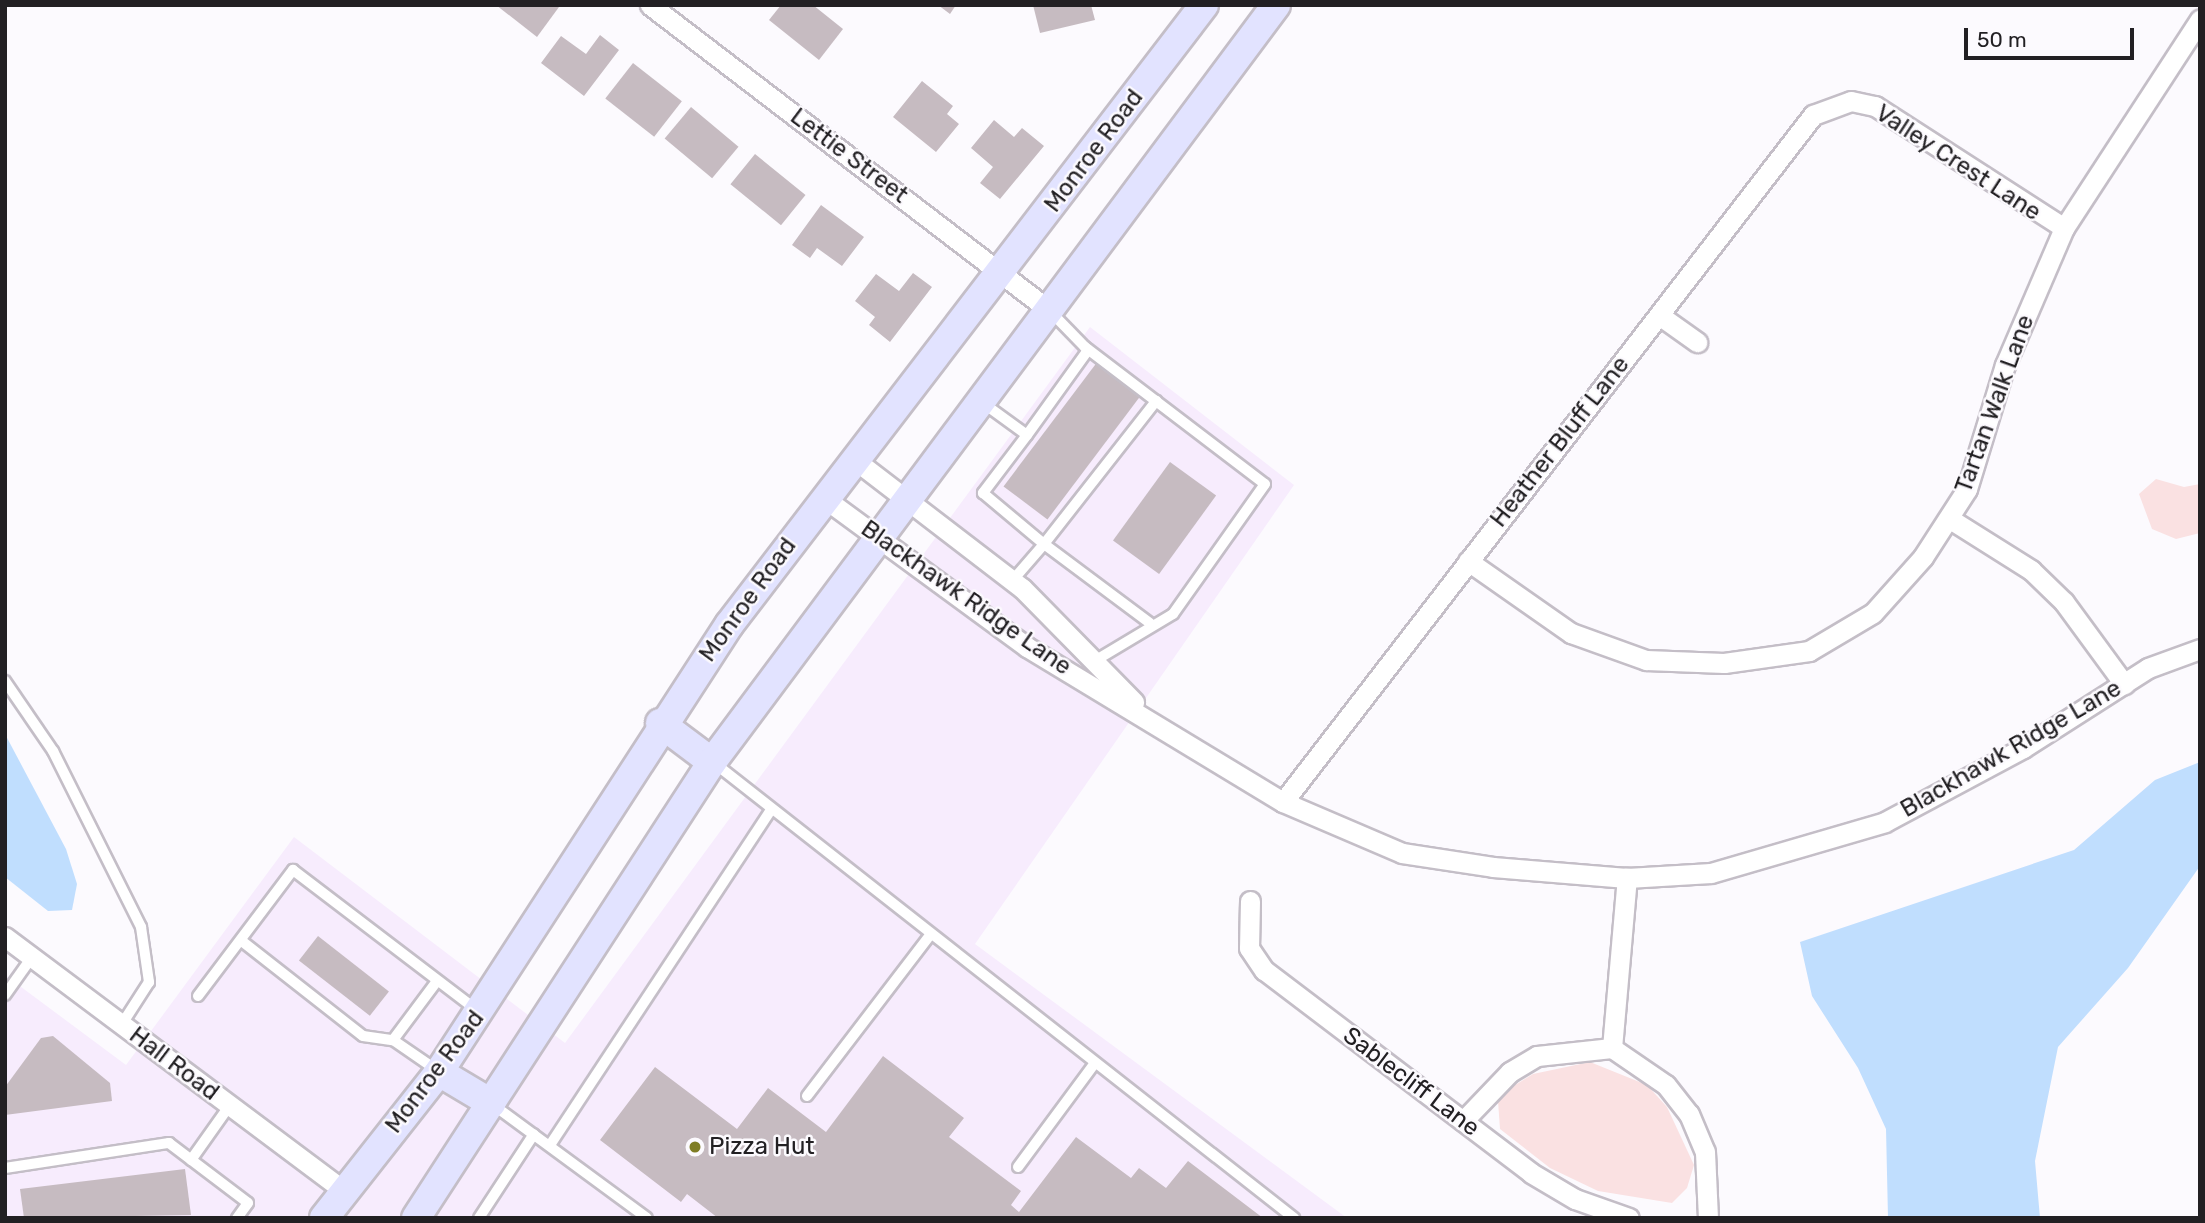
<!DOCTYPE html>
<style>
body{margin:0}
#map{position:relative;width:2205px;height:1223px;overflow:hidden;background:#fcfafe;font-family:Rubik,sans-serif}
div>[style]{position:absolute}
.built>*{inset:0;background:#f7ecfd}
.green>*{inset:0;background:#fae1e2}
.water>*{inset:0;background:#c0defe}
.building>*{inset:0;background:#c6bbc1;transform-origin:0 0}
.roads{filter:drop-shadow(2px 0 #c4bec7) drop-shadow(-2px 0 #c4bec7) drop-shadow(0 2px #c4bec7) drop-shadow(0 -2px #c4bec7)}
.service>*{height:10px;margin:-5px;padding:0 5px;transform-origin:5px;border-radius:5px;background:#fff}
.minor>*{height:19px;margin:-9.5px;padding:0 9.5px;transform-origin:9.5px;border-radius:9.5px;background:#fff}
.secondary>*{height:28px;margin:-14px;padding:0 14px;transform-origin:14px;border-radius:14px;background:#e2e3ff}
.dots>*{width:19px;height:19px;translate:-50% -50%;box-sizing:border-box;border:4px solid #fcfafe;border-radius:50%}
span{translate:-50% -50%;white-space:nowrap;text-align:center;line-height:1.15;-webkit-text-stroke:5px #fcfafe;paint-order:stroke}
.street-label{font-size:24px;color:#222023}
.poi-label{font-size:24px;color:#222023}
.left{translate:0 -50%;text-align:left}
.frame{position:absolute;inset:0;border:7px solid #222023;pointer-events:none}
.scale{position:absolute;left:1964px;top:28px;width:170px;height:32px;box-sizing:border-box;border:4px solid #222023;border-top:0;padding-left:9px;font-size:21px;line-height:24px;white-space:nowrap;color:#222023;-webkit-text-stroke:5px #fcfafe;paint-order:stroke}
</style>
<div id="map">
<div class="built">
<div style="clip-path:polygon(1090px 327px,1294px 485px,975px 944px,1347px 1218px,5px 1218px,5px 975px,126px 1065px,294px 837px,565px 1043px)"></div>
</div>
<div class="green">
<div style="clip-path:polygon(2156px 479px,2184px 487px,2200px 484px,2200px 533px,2176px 539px,2152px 529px,2139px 494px)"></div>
<div style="clip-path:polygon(1590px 1062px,1647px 1085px,1667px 1107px,1694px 1165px,1687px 1188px,1672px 1203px,1598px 1191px,1550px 1168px,1500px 1129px,1498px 1101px,1512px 1087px,1533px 1074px)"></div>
</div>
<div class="water">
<div style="clip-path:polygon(5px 734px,66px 849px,77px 884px,72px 910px,48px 911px,5px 877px)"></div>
<div style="clip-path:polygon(2200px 762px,2200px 866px,2128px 968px,2058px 1047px,2035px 1161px,2040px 1218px,1888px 1218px,1886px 1129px,1858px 1068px,1812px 996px,1800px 942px,2074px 850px,2155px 780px)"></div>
</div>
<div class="building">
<div style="clip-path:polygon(496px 5px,557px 5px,559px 7px,537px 37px)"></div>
<div style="clip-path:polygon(781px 5px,813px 5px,843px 29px,819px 60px,769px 20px)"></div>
<div style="clip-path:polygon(938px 5px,956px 5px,950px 14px)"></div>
<div style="clip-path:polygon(1033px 5px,1091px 5px,1095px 20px,1040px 33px)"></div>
<div style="clip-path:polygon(600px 35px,619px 50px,584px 96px,541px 63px,561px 36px,586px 54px)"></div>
<div style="left:633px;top:63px;width:62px;height:45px;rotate:38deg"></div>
<div style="clip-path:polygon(922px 81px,953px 106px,947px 114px,959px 124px,936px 152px,893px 117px)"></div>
<div style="left:691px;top:107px;width:62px;height:41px;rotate:40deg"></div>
<div style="clip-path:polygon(994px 120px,1014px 137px,1022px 128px,1044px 146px,1000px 199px,980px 183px,993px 167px,971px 148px)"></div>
<div style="left:755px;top:154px;width:65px;height:39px;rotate:39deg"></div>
<div style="clip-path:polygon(821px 205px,864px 237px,842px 266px,817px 248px,810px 258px,792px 245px)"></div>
<div style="clip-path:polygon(913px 273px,932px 287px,890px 342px,869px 325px,875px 317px,855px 301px,876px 274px,899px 291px)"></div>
<div style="left:1098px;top:361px;width:55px;height:157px;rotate:37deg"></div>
<div style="left:1170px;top:462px;width:57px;height:97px;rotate:36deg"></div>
<div style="left:318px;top:936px;width:90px;height:31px;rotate:38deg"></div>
<div style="clip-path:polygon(53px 1036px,110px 1083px,112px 1101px,5px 1115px,5px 1087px,41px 1038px)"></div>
<div style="clip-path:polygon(883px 1056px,964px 1118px,949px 1137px,1021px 1191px,1011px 1205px,1019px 1212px,1076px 1137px,1131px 1178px,1139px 1168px,1166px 1188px,1188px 1161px,1263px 1218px,718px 1218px,687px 1194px,681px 1202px,600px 1140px,655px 1067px,737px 1129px,768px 1088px,826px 1132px)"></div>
<div style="clip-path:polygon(185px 1169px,191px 1215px,24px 1218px,20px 1189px)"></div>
</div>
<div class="roads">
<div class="service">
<div style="left:1050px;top:311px;width:50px;rotate:45.8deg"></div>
<div style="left:1085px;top:347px;width:226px;rotate:37.3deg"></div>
<div style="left:1265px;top:484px;width:159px;rotate:125.3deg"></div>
<div style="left:1173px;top:614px;width:90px;rotate:149.1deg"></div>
<div style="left:983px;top:403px;width:54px;rotate:36deg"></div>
<div style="left:1027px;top:435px;width:105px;rotate:-54.3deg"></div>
<div style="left:1027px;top:435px;width:73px;rotate:127.2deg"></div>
<div style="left:983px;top:493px;width:80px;rotate:39.9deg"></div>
<div style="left:1044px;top:544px;width:182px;rotate:-51.9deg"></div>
<div style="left:1012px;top:581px;width:49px;rotate:-49.1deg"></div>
<div style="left:1044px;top:544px;width:132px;rotate:36.7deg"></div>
<div style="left:5px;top:681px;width:85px;rotate:55.6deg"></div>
<div style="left:53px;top:751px;width:197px;rotate:63.4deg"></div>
<div style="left:141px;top:927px;width:56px;rotate:81.7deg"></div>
<div style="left:149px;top:982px;width:50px;rotate:122.7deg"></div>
<div style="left:713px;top:762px;width:739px;rotate:38.13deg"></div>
<div style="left:243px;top:942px;width:152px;rotate:38.1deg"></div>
<div style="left:363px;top:1036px;width:30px;rotate:8deg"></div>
<div style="left:393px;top:1040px;width:55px;rotate:34.6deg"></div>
<div style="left:5px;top:995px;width:47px;rotate:-54.6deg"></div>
<div style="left:198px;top:996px;width:158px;rotate:-53deg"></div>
<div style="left:293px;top:870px;width:231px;rotate:37.3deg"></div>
<div style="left:393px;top:1040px;width:74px;rotate:-53.3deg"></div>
<div style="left:807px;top:1096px;width:203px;rotate:-52.6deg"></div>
<div style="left:492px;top:1104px;width:192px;rotate:36.3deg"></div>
<div style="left:550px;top:1145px;width:401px;rotate:-56.6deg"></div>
<div style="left:191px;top:1160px;width:67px;rotate:-54.7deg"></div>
<div style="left:1018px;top:1167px;width:129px;rotate:-53.5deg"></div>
<div style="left:5px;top:1168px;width:166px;rotate:-8.7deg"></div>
<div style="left:169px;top:1143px;width:99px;rotate:37.2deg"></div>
<div style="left:248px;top:1203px;width:19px;rotate:126deg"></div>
<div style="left:479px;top:1218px;width:100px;rotate:-56.8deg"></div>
</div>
<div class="minor">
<div style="left:650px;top:5px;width:499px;rotate:37.4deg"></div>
<div style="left:1659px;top:315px;width:47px;rotate:35.4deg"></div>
<div style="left:855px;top:460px;width:210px;rotate:37.5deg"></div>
<div style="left:1022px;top:588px;width:160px;rotate:45.5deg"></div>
<div style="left:824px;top:498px;width:252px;rotate:36.3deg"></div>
<div style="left:1027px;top:647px;width:299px;rotate:31.2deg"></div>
<div style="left:1283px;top:802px;width:129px;rotate:23.2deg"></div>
<div style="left:1402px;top:853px;width:92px;rotate:8.7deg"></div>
<div style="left:1493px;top:867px;width:134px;rotate:4.7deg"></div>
<div style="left:1627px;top:878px;width:84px;rotate:-3.4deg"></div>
<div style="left:1711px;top:873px;width:181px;rotate:-16.3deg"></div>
<div style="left:1885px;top:822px;width:157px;rotate:-28.2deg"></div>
<div style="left:2023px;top:748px;width:148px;rotate:-32.6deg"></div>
<div style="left:2148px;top:668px;width:55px;rotate:-20.1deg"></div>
<div style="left:1950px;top:519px;width:96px;rotate:32.2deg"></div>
<div style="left:2031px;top:570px;width:46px;rotate:44.1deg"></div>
<div style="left:2064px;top:602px;width:102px;rotate:53.8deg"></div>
<div style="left:1468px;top:561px;width:126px;rotate:35deg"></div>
<div style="left:1571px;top:633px;width:80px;rotate:19.8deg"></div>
<div style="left:1646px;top:660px;width:78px;rotate:2.2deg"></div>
<div style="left:1724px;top:663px;width:86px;rotate:-8deg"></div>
<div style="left:1809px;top:651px;width:74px;rotate:-30.7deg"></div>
<div style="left:1873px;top:613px;width:75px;rotate:-48.2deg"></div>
<div style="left:1923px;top:557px;width:81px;rotate:-57.1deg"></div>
<div style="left:1967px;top:489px;width:130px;rotate:-73deg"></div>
<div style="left:2005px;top:365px;width:149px;rotate:-66.7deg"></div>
<div style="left:2064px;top:228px;width:249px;rotate:-56.9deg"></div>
<div style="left:1283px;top:802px;width:868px;rotate:-52.35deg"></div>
<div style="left:1813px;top:115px;width:40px;rotate:-20.2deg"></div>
<div style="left:1851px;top:101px;width:25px;rotate:12deg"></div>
<div style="left:1875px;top:106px;width:225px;rotate:32.8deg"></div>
<div style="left:1250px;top:901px;width:47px;rotate:91.2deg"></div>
<div style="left:1249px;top:948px;width:27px;rotate:56deg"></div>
<div style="left:1264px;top:970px;width:335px;rotate:37.2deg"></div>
<div style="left:1531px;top:1173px;width:51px;rotate:30.6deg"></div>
<div style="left:1575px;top:1199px;width:57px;rotate:19.4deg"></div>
<div style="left:5px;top:937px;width:422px;rotate:36.8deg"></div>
<div style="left:1612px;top:1048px;width:171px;rotate:-85deg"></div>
<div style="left:1463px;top:1121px;width:68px;rotate:-46.2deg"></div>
<div style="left:1510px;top:1072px;width:31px;rotate:-31deg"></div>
<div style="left:1537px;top:1056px;width:75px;rotate:-6.1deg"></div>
<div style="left:1612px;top:1048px;width:65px;rotate:34.4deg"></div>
<div style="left:1666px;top:1085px;width:37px;rotate:52deg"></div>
<div style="left:1689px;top:1114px;width:41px;rotate:67.2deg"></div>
<div style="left:1705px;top:1152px;width:66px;rotate:87.4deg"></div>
</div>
<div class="secondary">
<div style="left:660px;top:723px;width:65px;rotate:36.9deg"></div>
<div style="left:439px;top:1072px;width:61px;rotate:30.8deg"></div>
<div style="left:324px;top:1218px;width:186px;rotate:-51.8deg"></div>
<div style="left:439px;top:1072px;width:533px;rotate:-57.03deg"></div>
<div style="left:729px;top:625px;width:781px;rotate:-52.54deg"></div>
<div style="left:416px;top:1218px;width:544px;rotate:-57.01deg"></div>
<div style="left:712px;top:762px;width:944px;rotate:-53.31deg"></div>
</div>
</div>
<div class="dots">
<div style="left:695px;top:1147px;background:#7f7d25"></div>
</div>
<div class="street-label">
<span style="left:1094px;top:151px;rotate:-53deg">Monroe Road</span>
<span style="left:849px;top:156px;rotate:37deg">Lettie Street</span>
<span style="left:1958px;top:163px;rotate:33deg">Valley Crest Lane</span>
<span style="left:1995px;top:404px;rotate:-70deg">Tartan Walk Lane</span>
<span style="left:1560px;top:442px;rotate:-52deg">Heather Bluff Lane</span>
<span style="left:966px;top:598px;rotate:35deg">Blackhawk Ridge Lane</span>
<span style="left:748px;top:600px;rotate:-54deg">Monroe Road</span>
<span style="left:2011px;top:749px;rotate:-30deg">Blackhawk Ridge Lane</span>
<span style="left:174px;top:1064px;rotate:37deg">Hall Road</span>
<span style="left:435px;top:1072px;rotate:-53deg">Monroe Road</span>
<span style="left:1411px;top:1082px;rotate:37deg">Sablecliff Lane</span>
</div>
<div class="poi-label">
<span class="left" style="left:709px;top:1147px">Pizza Hut</span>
</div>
<div class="frame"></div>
<div class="scale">50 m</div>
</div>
